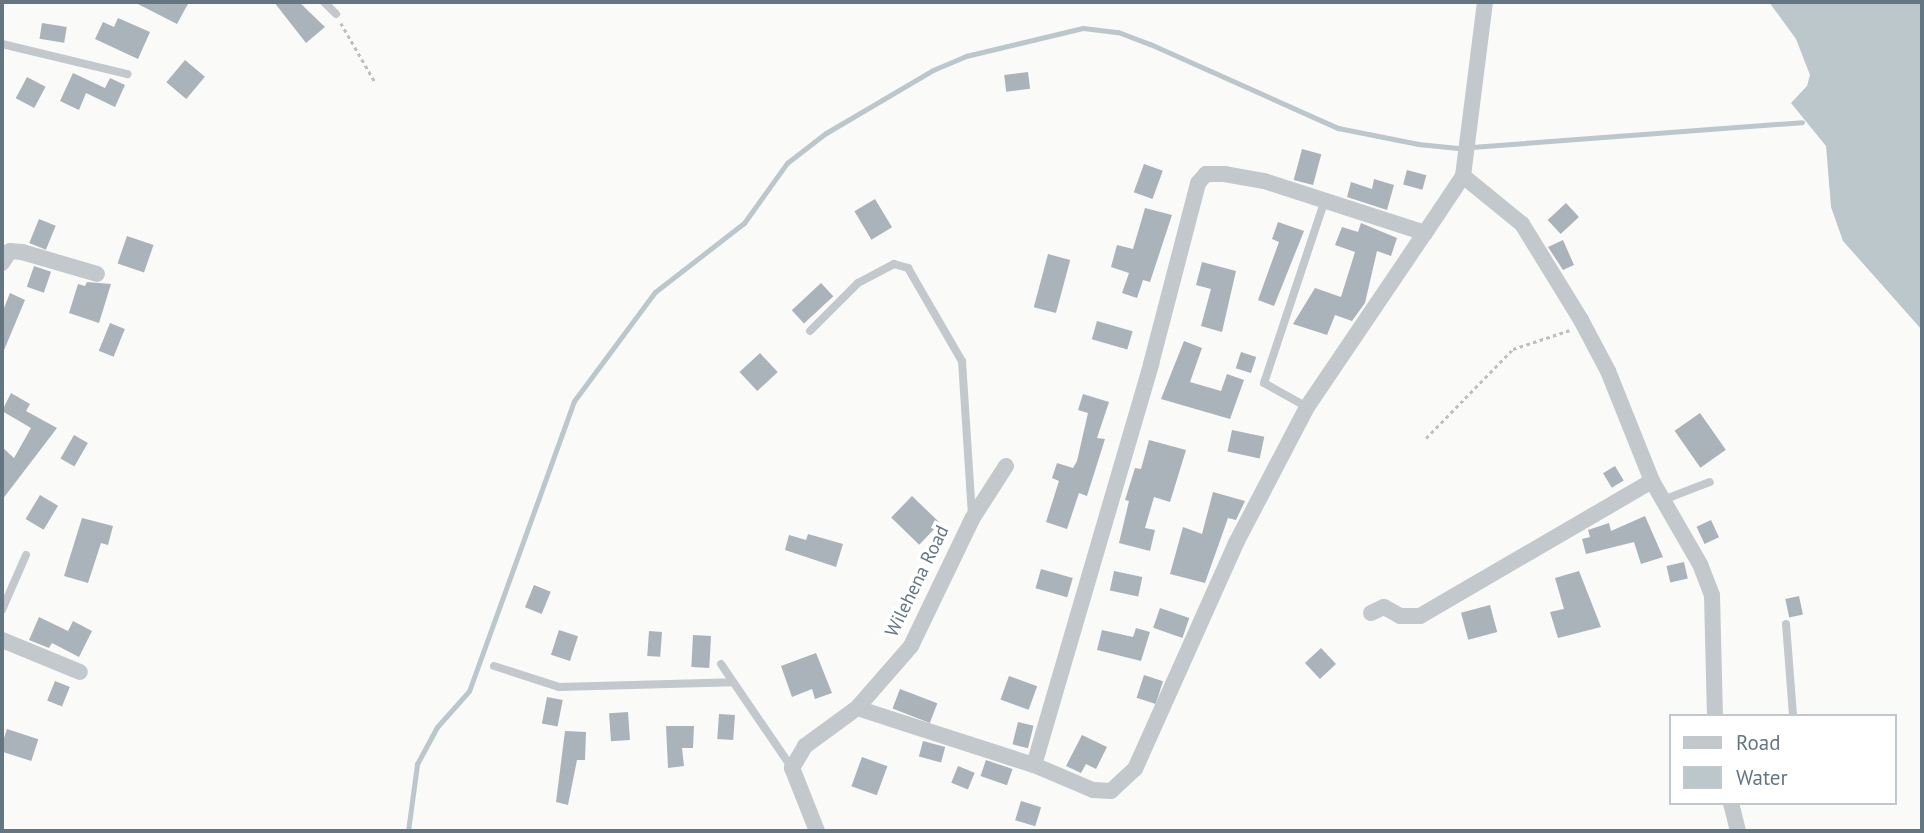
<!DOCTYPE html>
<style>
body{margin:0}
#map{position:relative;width:1924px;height:833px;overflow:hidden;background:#fafaf8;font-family:"PT Sans",sans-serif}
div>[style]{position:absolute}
.water>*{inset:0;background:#bbc7cb}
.stream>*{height:5px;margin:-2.5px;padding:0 2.5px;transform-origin:2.5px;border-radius:2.5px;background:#bbc7cb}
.building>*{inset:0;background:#aab3b9;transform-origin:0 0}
.path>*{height:2.5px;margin-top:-1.25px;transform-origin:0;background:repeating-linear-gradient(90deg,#bbbfc2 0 3.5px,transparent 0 7px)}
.service>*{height:8px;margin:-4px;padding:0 4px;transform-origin:4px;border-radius:4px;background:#c3c8cc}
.minor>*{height:16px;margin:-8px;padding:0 8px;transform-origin:8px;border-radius:8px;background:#c3c8cc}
span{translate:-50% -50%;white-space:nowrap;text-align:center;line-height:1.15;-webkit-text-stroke:7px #fff;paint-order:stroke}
.street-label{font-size:19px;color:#657683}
.frame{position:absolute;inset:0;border:4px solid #657683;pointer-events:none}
.legend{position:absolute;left:1669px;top:714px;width:228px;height:91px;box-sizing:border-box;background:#fff;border:2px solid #c1c8cd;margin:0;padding:9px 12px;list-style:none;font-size:21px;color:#657683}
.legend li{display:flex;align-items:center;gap:14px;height:35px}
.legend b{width:35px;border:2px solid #c1c8cd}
</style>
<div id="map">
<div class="water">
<div style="clip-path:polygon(1769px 2px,1922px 2px,1922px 330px,1843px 241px,1831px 207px,1826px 146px,1791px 103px,1807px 86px,1810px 75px,1796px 39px)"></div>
</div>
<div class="stream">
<div style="left:408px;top:831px;width:68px;rotate:-82.3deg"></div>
<div style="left:417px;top:764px;width:42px;rotate:-61.6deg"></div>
<div style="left:437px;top:727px;width:48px;rotate:-48.4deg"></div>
<div style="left:469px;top:691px;width:308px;rotate:-70.1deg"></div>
<div style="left:574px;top:401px;width:136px;rotate:-53.4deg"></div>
<div style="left:655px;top:292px;width:113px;rotate:-37.8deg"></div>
<div style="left:744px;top:223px;width:74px;rotate:-54.4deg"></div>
<div style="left:787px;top:163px;width:49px;rotate:-37.6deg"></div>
<div style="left:826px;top:133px;width:124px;rotate:-30.5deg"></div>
<div style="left:933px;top:70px;width:36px;rotate:-23deg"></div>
<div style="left:966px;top:56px;width:120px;rotate:-13.5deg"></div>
<div style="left:1083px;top:28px;width:35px;rotate:7deg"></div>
<div style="left:1118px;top:32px;width:34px;rotate:21deg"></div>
<div style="left:1150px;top:44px;width:206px;rotate:24.1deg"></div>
<div style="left:1338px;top:128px;width:82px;rotate:11.3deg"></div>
<div style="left:1418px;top:144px;width:40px;rotate:5.7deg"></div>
<div style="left:1458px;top:148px;width:345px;rotate:-4.3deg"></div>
</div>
<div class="building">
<div style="clip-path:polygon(134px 2px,189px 2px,177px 24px)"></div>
<div style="clip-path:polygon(274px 2px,299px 2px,325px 27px,306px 43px)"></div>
<div style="clip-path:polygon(118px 18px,150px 32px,138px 59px,95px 39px,103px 22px,114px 27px)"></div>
<div style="left:42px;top:23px;width:25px;height:16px;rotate:9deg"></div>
<div style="left:185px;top:60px;width:26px;height:29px;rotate:40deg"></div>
<div style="left:1028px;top:72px;width:17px;height:24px;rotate:83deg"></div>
<div style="clip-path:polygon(73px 73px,105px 88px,110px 78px,125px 85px,115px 107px,86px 93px,79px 110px,60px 101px)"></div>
<div style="left:27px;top:77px;width:21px;height:24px;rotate:28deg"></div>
<div style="left:1302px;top:149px;width:20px;height:32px;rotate:15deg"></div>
<div style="left:1144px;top:164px;width:20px;height:30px;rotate:20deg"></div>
<div style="left:1407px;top:170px;width:20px;height:15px;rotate:15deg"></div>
<div style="clip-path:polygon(1374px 179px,1394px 185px,1387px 210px,1347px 197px,1351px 182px,1372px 189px)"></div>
<div style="left:875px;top:199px;width:33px;height:24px;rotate:59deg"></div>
<div style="left:1566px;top:203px;width:19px;height:25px;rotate:47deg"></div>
<div style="clip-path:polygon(1145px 208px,1172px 215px,1150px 282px,1143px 280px,1137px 298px,1122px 293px,1129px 273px,1111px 267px,1117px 245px,1133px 249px)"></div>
<div style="left:39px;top:219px;width:18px;height:26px;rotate:22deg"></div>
<div style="clip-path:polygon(1278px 222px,1304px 231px,1274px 306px,1258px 300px,1279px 242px,1272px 239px)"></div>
<div style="clip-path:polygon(1361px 223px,1397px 238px,1391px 256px,1377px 251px,1365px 303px,1352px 321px,1335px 315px,1327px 335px,1293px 324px,1315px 288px,1341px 297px,1355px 252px,1335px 245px,1342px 227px,1358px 232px)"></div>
<div style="left:127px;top:236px;width:28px;height:29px;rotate:19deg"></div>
<div style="clip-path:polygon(1563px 240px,1574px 265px,1563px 270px,1548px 247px)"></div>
<div style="left:1048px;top:254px;width:23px;height:55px;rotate:15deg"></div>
<div style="clip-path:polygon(1202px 262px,1236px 271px,1222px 332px,1201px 326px,1211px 289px,1196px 285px)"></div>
<div style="left:34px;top:266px;width:18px;height:22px;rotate:19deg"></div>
<div style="clip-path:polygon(87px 282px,111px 284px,99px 323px,69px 313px,78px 284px,85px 286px)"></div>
<div style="left:821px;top:283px;width:18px;height:40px;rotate:47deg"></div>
<div style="clip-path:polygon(10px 293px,25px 300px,2px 355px,2px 313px)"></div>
<div style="left:1097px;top:321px;width:37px;height:19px;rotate:16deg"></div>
<div style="left:110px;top:323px;width:16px;height:30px;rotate:22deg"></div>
<div style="clip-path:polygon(1184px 341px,1202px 348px,1190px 382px,1221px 391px,1227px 374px,1244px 380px,1230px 419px,1161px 399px)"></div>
<div style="left:1241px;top:352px;width:16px;height:17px;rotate:18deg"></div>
<div style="left:760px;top:353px;width:26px;height:28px;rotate:47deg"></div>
<div style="clip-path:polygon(11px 393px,30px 404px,26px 411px,57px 428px,2px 500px,2px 447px,14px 458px,31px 428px,2px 411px)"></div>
<div style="clip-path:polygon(1083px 394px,1109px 402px,1097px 438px,1105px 439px,1087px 496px,1079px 493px,1067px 529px,1046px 522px,1059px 481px,1052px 478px,1057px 463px,1073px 468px,1077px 461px,1088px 413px,1078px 410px)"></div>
<div style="left:1700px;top:413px;width:45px;height:31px;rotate:55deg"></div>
<div style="left:1232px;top:430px;width:33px;height:22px;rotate:12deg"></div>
<div style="left:74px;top:435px;width:16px;height:27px;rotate:30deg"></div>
<div style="clip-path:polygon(1149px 440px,1186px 450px,1170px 502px,1154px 497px,1145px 528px,1155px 530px,1150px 551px,1119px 543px,1129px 501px,1125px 500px,1135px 468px,1141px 469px)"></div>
<div style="left:1615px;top:466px;width:17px;height:14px;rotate:59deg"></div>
<div style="clip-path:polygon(1213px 492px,1245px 501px,1236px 520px,1228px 518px,1205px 583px,1170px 574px,1183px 527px,1202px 534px)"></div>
<div style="left:40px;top:495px;width:21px;height:28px;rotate:31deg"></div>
<div style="left:912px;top:496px;width:39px;height:30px;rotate:44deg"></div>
<div style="clip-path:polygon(1645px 516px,1663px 557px,1641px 564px,1634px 542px,1586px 554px,1582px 539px,1590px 537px,1588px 530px,1609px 523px,1611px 531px)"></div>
<div style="clip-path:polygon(82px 518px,113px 526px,108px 545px,101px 543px,88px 583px,64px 576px)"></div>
<div style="left:1711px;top:520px;width:19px;height:16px;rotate:65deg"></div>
<div style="clip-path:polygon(808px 534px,843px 544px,836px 567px,785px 550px,789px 535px,806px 540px)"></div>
<div style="left:1684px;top:562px;width:17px;height:18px;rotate:77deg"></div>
<div style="left:1041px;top:569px;width:33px;height:20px;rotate:16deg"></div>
<div style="left:1114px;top:571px;width:29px;height:20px;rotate:12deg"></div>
<div style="clip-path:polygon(1579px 571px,1601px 627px,1558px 638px,1550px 612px,1564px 609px,1555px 578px)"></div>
<div style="left:534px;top:585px;width:18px;height:24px;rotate:22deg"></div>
<div style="left:1799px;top:596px;width:19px;height:14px;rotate:78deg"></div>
<div style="left:1490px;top:605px;width:28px;height:30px;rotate:75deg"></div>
<div style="left:1160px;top:608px;width:31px;height:21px;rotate:19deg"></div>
<div style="clip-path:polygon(39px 617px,68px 631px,73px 621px,92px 631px,79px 657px,52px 643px,49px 648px,29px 640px)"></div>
<div style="clip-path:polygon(1136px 628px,1150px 632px,1141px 661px,1097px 650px,1102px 630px,1133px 637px)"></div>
<div style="left:559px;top:630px;width:20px;height:26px;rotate:18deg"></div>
<div style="left:649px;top:631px;width:13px;height:25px;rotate:4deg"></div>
<div style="left:693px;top:635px;width:18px;height:32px;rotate:3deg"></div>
<div style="left:1321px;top:648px;width:22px;height:22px;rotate:47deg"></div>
<div style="clip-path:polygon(816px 653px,832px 693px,815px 699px,812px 689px,792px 697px,781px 666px)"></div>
<div style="left:1144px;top:675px;width:20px;height:24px;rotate:18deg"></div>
<div style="left:1009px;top:676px;width:30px;height:25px;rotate:20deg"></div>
<div style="left:55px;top:681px;width:16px;height:21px;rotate:22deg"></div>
<div style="left:900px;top:689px;width:40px;height:21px;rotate:21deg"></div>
<div style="left:547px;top:697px;width:16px;height:27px;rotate:11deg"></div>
<div style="left:628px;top:712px;width:28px;height:19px;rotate:86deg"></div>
<div style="left:719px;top:714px;width:16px;height:25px;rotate:4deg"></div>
<div style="left:1018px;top:722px;width:16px;height:23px;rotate:14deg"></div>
<div style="clip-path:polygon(666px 726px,694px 726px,693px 748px,682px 748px,684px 766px,668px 768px)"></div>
<div style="left:7px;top:729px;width:33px;height:23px;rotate:18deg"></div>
<div style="clip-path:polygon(565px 731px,586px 732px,585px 760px,577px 760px,568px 805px,556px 802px)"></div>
<div style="clip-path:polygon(1082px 735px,1107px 747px,1096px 769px,1086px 764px,1081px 773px,1066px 766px)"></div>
<div style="left:923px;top:741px;width:23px;height:16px;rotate:15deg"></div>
<div style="left:862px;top:757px;width:27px;height:31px;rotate:20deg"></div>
<div style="left:986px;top:760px;width:28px;height:17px;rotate:19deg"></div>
<div style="left:958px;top:766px;width:18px;height:18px;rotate:22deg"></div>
<div style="left:1021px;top:801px;width:21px;height:20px;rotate:17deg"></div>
</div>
<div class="path">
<div style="left:341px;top:23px;width:68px;rotate:60deg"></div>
<div style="left:1426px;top:438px;width:124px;rotate:-45.7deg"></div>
<div style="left:1513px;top:349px;width:60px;rotate:-18.4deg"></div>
</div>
<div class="service">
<div style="left:324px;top:2px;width:17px;rotate:45deg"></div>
<div style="left:2px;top:44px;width:129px;rotate:13.5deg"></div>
<div style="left:810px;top:331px;width:68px;rotate:-45deg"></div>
<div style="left:858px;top:283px;width:41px;rotate:-27.8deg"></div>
<div style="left:894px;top:264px;width:15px;rotate:16deg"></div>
<div style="left:908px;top:268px;width:108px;rotate:59.9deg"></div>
<div style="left:962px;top:361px;width:155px;rotate:86.3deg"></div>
<div style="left:1307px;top:407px;width:49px;rotate:-150.8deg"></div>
<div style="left:1264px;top:383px;width:193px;rotate:-71.6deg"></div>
<div style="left:1663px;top:500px;width:50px;rotate:-21deg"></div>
<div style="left:2px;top:610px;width:60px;rotate:-66.4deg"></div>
<div style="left:1786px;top:624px;width:92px;rotate:85.6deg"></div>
<div style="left:721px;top:664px;width:126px;rotate:55.7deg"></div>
<div style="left:494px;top:666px;width:68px;rotate:17.9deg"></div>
<div style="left:559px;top:687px;width:174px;rotate:-1.6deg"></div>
</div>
<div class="minor">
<div style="left:1463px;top:176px;width:76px;rotate:39.1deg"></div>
<div style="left:1522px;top:224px;width:113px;rotate:58.4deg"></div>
<div style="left:1581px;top:320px;width:58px;rotate:62.1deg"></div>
<div style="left:1608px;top:371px;width:118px;rotate:68.2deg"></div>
<div style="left:1652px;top:481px;width:96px;rotate:60deg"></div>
<div style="left:1700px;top:564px;width:33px;rotate:69deg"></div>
<div style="left:1712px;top:595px;width:121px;rotate:88.6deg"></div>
<div style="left:2px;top:263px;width:14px;rotate:-56deg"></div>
<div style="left:10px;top:251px;width:12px;rotate:5deg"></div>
<div style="left:22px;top:252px;width:78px;rotate:16.3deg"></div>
<div style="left:1371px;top:613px;width:14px;rotate:-25deg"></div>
<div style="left:1384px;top:607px;width:18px;rotate:29deg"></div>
<div style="left:1400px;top:616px;width:20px"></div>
<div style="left:1420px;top:616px;width:268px;rotate:-30.2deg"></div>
<div style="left:2px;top:640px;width:84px;rotate:22.3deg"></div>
<div style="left:857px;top:708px;width:82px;rotate:-48.9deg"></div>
<div style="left:911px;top:646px;width:141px;rotate:-64.3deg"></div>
<div style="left:972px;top:519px;width:63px;rotate:-57.3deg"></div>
<div style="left:1034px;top:765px;width:418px;rotate:-73.7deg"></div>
<div style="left:1151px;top:364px;width:187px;rotate:-75.4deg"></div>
<div style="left:1198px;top:183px;width:12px;rotate:-48deg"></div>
<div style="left:1206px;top:174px;width:18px"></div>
<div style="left:1224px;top:174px;width:41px;rotate:9.9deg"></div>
<div style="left:1264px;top:181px;width:169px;rotate:17.9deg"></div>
<div style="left:1425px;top:233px;width:69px;rotate:-56.3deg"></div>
<div style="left:1463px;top:176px;width:175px;rotate:-82.8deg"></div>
<div style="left:1731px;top:803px;width:29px;rotate:76deg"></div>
<div style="left:817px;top:831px;width:68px;rotate:-111.6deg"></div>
<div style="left:792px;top:768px;width:26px;rotate:-59deg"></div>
<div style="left:805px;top:746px;width:64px;rotate:-36.2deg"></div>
<div style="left:857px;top:708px;width:186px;rotate:17.9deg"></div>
<div style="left:1034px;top:765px;width:64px;rotate:23deg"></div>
<div style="left:1093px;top:790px;width:18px;rotate:3deg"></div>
<div style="left:1111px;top:791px;width:33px;rotate:-43deg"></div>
<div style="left:1135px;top:769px;width:248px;rotate:-65.9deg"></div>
<div style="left:1236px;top:543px;width:153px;rotate:-62.4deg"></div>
<div style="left:1307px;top:407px;width:210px;rotate:-55.9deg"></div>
</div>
<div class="street-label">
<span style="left:917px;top:581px;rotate:-64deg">Wilehena Road</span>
</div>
<div class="frame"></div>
<ul class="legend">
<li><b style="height:9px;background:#c3c8cc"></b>Road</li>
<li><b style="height:19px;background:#bbc7cb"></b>Water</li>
</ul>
</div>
